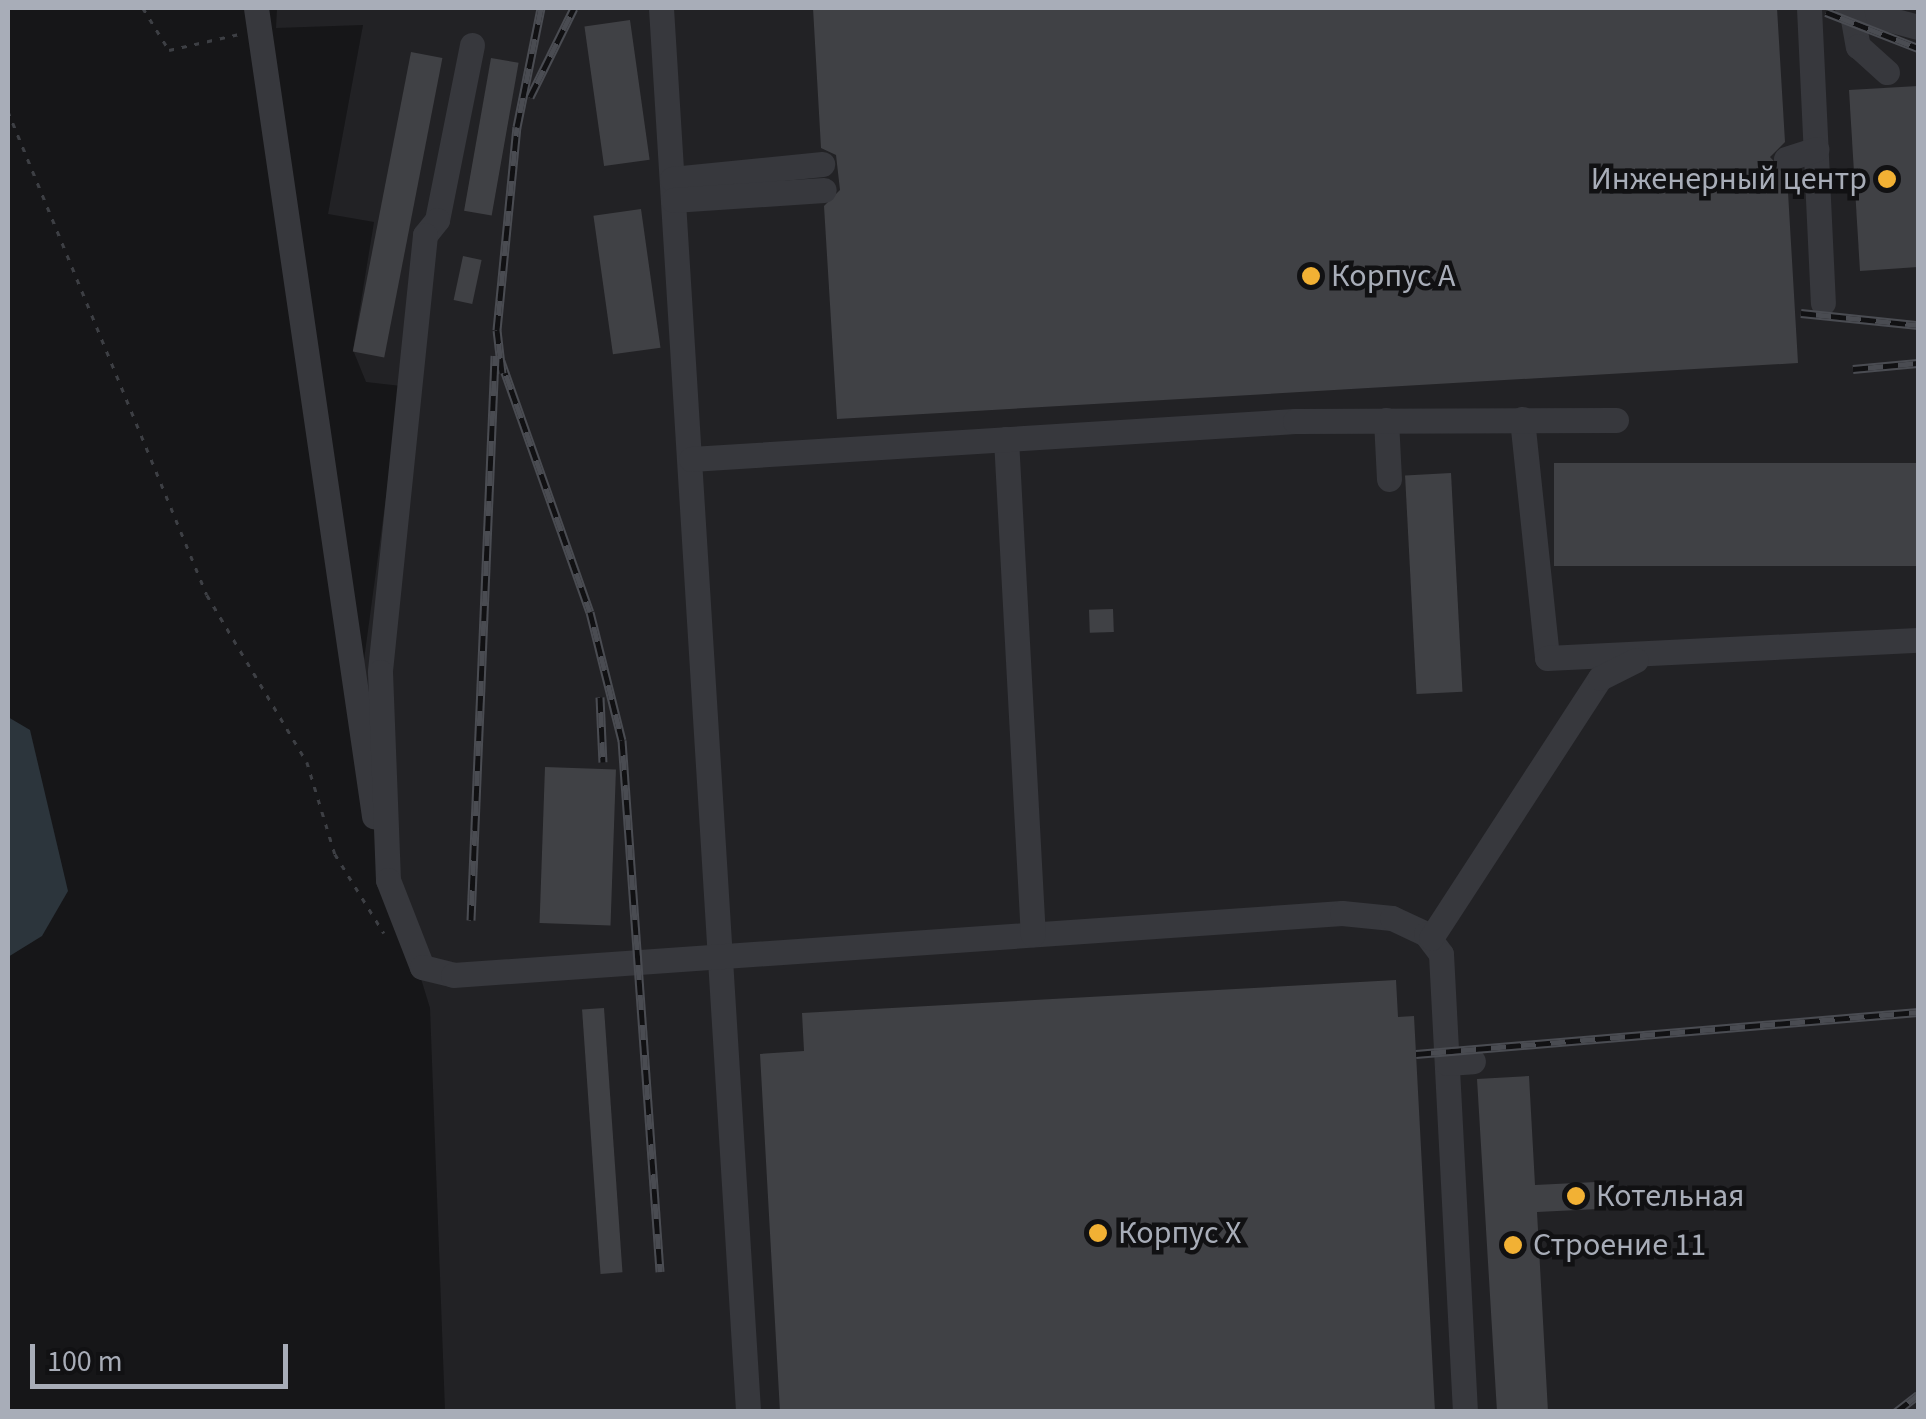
<!DOCTYPE html>
<meta charset="utf-8">
<style>
body{margin:0}
#map{position:relative;width:1926px;height:1419px;overflow:hidden;background:#161618;font-family:"Source Sans 3",sans-serif}
div>[style]{position:absolute}
.built>*{inset:0;background:#222225}
.water>*{inset:0;background:#2c353c}
.building>*{inset:0;background:#404145;transform-origin:0 0}
.path>*{height:2.5px;margin-top:-1.25px;transform-origin:0;background:repeating-linear-gradient(90deg,#3d3f44 0 5px,transparent 0 13px)}
.minor>*{height:25px;margin:-12.5px;padding:0 12.5px;transform-origin:12.5px;border-radius:12.5px;background:#37383d}
.rail>*{height:9px;margin-top:-4.5px;transform-origin:0;background:repeating-linear-gradient(90deg,#111113 0 15px,#4a4c52 0 30px);box-sizing:border-box;border-block:2px solid #4a4c52}
.dots>*{width:28px;height:28px;translate:-50% -50%;box-sizing:border-box;border:5px solid #111113;border-radius:50%}
span{translate:-50% -50%;white-space:nowrap;text-align:center;line-height:1.15;-webkit-text-stroke:9px #111113;paint-order:stroke}
.poi-label{font-size:32px;color:#a8adb8}
.right{translate:-100% -50%;text-align:right}
.left{translate:0 -50%;text-align:left}
.frame{position:absolute;inset:0;border:10px solid #a8adb8;pointer-events:none}
.scale{position:absolute;left:30px;top:1344px;width:258px;height:45px;box-sizing:border-box;border:5px solid #a8adb8;border-top:0;padding-left:12px;font-size:30px;line-height:35px;white-space:nowrap;color:#a8adb8;-webkit-text-stroke:8px #111113;paint-order:stroke}
</style>
<div id="map">
<div class="built">
<div style="clip-path:polygon(277px 8px,1918px 8px,1918px 1411px,445px 1411px,430px 1008px,402px 917px,361px 682px,401px 386px,366px 382px,353px 350px,374px 222px,328px 214px,363px 25px,276px 28px)"></div>
</div>
<div class="water">
<div style="clip-path:polygon(8px 717px,30px 730px,68px 891px,42px 936px,8px 957px)"></div>
</div>
<div class="building">
<div style="clip-path:polygon(813px 8px,1777px 8px,1785px 142px,1770px 157px,1787px 175px,1798px 363px,837px 419px,824px 206px,840px 190px,836px 155px,821px 148px)"></div>
<div style="left:630px;top:20px;width:141px;height:46px;rotate:82deg"></div>
<div style="left:411px;top:52px;width:32px;height:305px;rotate:11deg"></div>
<div style="left:491px;top:58px;width:28px;height:155px;rotate:10deg"></div>
<div style="clip-path:polygon(1918px 86px,1918px 267px,1860px 271px,1849px 90px)"></div>
<div style="left:641px;top:209px;width:140px;height:48px;rotate:82deg"></div>
<div style="left:463px;top:256px;width:19px;height:45px;rotate:12deg"></div>
<div style="left:1918px;top:463px;width:103px;height:364px;rotate:90deg"></div>
<div style="left:1451px;top:473px;width:219px;height:46px;rotate:87deg"></div>
<div style="left:1113px;top:609px;width:23px;height:24px;rotate:88deg"></div>
<div style="left:545px;top:767px;width:71px;height:156px;rotate:2deg"></div>
<div style="clip-path:polygon(1396px 980px,1398px 1017px,1414px 1016px,1435px 1412px,780px 1412px,760px 1054px,804px 1051px,802px 1013px)"></div>
<div style="left:604px;top:1008px;width:265px;height:22px;rotate:86deg"></div>
<div style="clip-path:polygon(1529px 1076px,1535px 1185px,1596px 1182px,1598px 1209px,1537px 1212px,1548px 1412px,1497px 1412px,1477px 1079px)"></div>
</div>
<div class="path">
<div style="left:143px;top:8px;width:49px;rotate:58.2deg"></div>
<div style="left:169px;top:50px;width:72px;rotate:-12.9deg"></div>
<div style="left:8px;top:111px;width:523px;rotate:67.65deg"></div>
<div style="left:207px;top:595px;width:195px;rotate:59.1deg"></div>
<div style="left:307px;top:762px;width:96px;rotate:73.1deg"></div>
<div style="left:335px;top:854px;width:93px;rotate:58.2deg"></div>
</div>
<div class="minor">
<div style="left:256px;top:8px;width:817px;rotate:81.69deg"></div>
<div style="left:661px;top:8px;width:1407px;rotate:86.45deg"></div>
<div style="left:1809px;top:8px;width:295px;rotate:87.3deg"></div>
<div style="left:1847px;top:8px;width:73px;rotate:15deg"></div>
<div style="left:1851px;top:8px;width:39px;rotate:80deg"></div>
<div style="left:1858px;top:46px;width:39px;rotate:42deg"></div>
<div style="left:472px;top:45px;width:178px;rotate:101.3deg"></div>
<div style="left:437px;top:220px;width:19px;rotate:129deg"></div>
<div style="left:425px;top:235px;width:439px;rotate:95.9deg"></div>
<div style="left:380px;top:672px;width:208px;rotate:87.8deg"></div>
<div style="left:388px;top:880px;width:93px;rotate:68.7deg"></div>
<div style="left:422px;top:967px;width:32px;rotate:14deg"></div>
<div style="left:453px;top:975px;width:891px;rotate:-3.99deg"></div>
<div style="left:1342px;top:913px;width:50px;rotate:5.7deg"></div>
<div style="left:1392px;top:918px;width:38px;rotate:25deg"></div>
<div style="left:1426px;top:934px;width:25px;rotate:53deg"></div>
<div style="left:1441px;top:954px;width:459px;rotate:87deg"></div>
<div style="left:1786px;top:159px;width:32px;rotate:-18deg"></div>
<div style="left:672px;top:179px;width:151px;rotate:-5.7deg"></div>
<div style="left:673px;top:200px;width:151px;rotate:-3.8deg"></div>
<div style="left:1522px;top:419px;width:240px;rotate:84deg"></div>
<div style="left:1547px;top:658px;width:371px;rotate:-2.8deg"></div>
<div style="left:1386px;top:420px;width:59px;rotate:87.1deg"></div>
<div style="left:1006px;top:439px;width:496px;rotate:86.9deg"></div>
<div style="left:691px;top:459px;width:605px;rotate:-3.6deg"></div>
<div style="left:1295px;top:421px;width:321px;rotate:-0.2deg"></div>
<div style="left:1431px;top:938px;width:310px;rotate:-57deg"></div>
<div style="left:1600px;top:678px;width:40px;rotate:-26.6deg"></div>
<div style="left:1447px;top:1063px;width:26px;rotate:-4deg"></div>
</div>
<div class="rail">
<div style="left:1826px;top:12px;width:99px;rotate:21.4deg"></div>
<div style="left:530px;top:97px;width:99px;rotate:-63.7deg"></div>
<div style="left:1801px;top:313px;width:118px;rotate:5.9deg"></div>
<div style="left:501px;top:361px;width:266px;rotate:70.5deg"></div>
<div style="left:590px;top:612px;width:132px;rotate:76deg"></div>
<div style="left:622px;top:740px;width:533px;rotate:85.91deg"></div>
<div style="left:1853px;top:369px;width:65px;rotate:-5.3deg"></div>
<div style="left:502px;top:373px;width:43px;rotate:-96.6deg"></div>
<div style="left:497px;top:330px;width:204px;rotate:-84.4deg"></div>
<div style="left:517px;top:127px;width:121px;rotate:-78.6deg"></div>
<div style="left:600px;top:697px;width:65px;rotate:87.4deg"></div>
<div style="left:471px;top:920px;width:565px;rotate:-87.56deg"></div>
<div style="left:1416px;top:1054px;width:504px;rotate:-4.78deg"></div>
<div style="left:1896px;top:1412px;width:28px;rotate:-38deg"></div>
</div>
<div class="dots">
<div style="left:1887px;top:179px;background:#f2b134"></div>
<div style="left:1311px;top:276px;background:#f2b134"></div>
<div style="left:1576px;top:1196px;background:#f2b134"></div>
<div style="left:1098px;top:1233px;background:#f2b134"></div>
<div style="left:1513px;top:1245px;background:#f2b134"></div>
</div>
<div class="poi-label">
<span class="right" style="left:1867px;top:179px">Инженерный центр</span>
<span class="left" style="left:1331px;top:276px">Корпус А</span>
<span class="left" style="left:1596px;top:1196px">Котельная</span>
<span class="left" style="left:1118px;top:1233px">Корпус Х</span>
<span class="left" style="left:1533px;top:1245px">Строение 11</span>
</div>
<div class="frame"></div>
<div class="scale">100 m</div>
</div>
